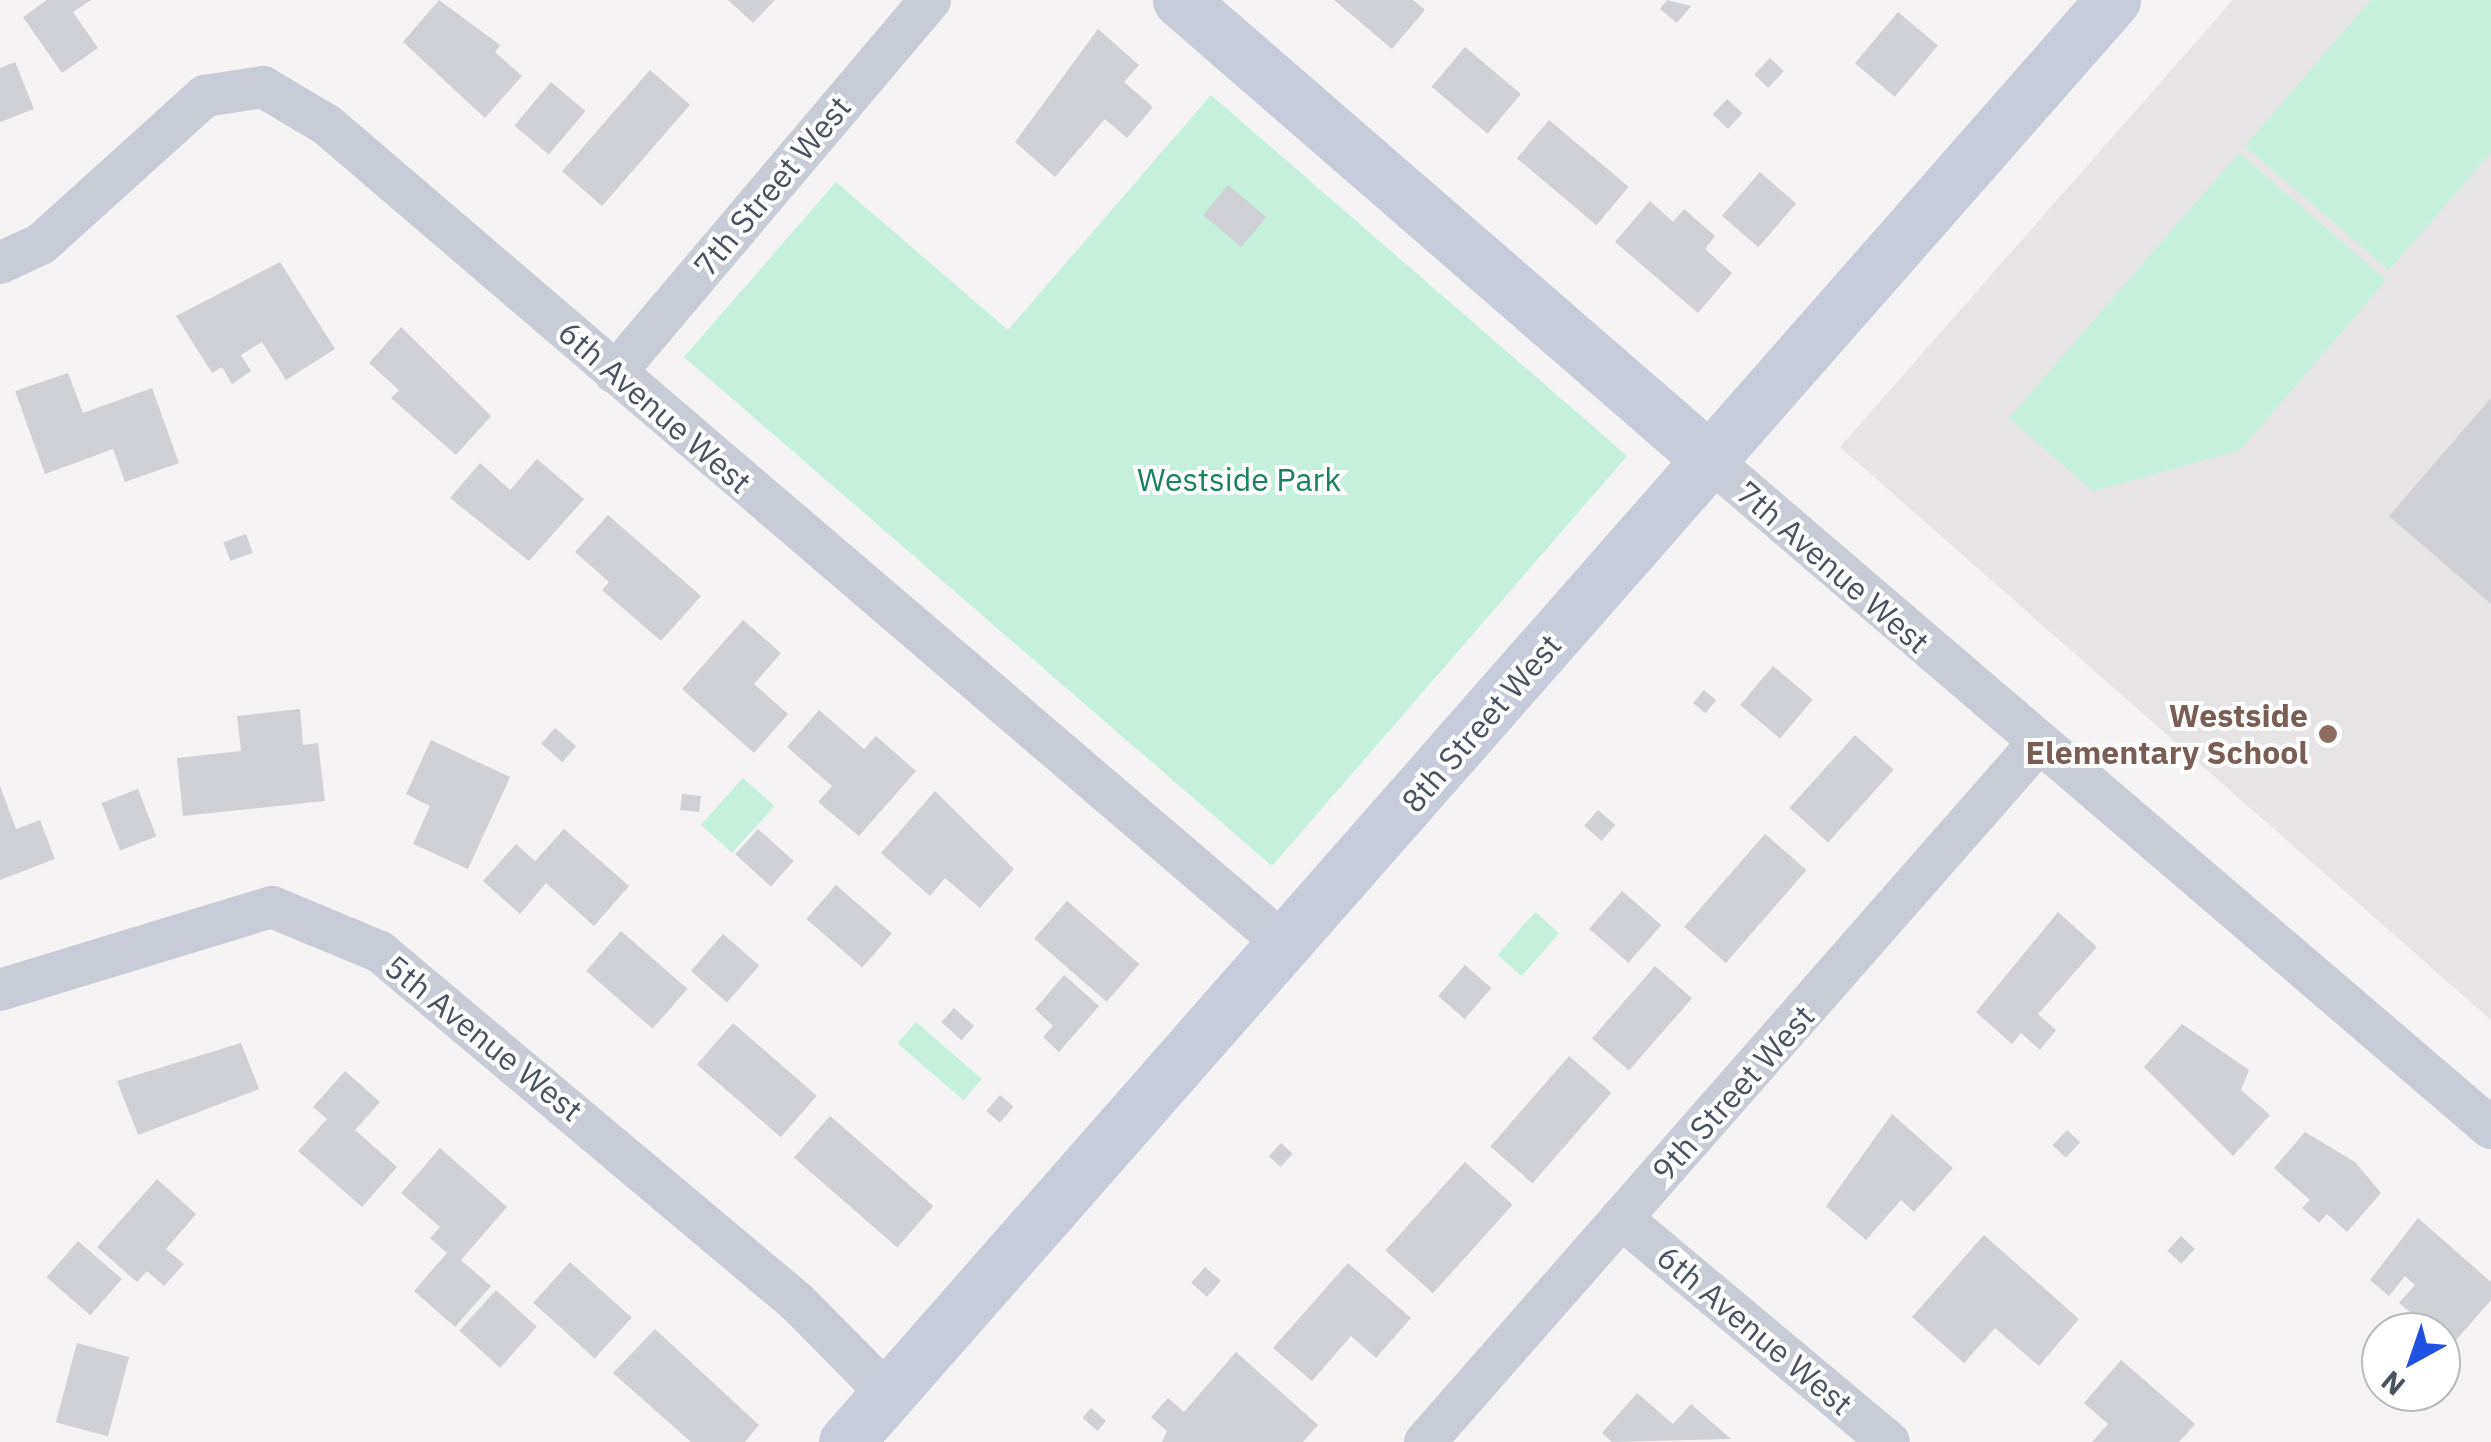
<!DOCTYPE html>
<style>
body{margin:0}
#map{position:relative;width:2491px;height:1442px;overflow:hidden;background:#f5f3f3;font-family:"IBM Plex Sans",sans-serif}
div>[style]{position:absolute}
.education>*{inset:0;background:#e6e4e5}
.green>*{inset:0;background:#c4f0dc;transform-origin:0 0}
.building>*{inset:0;background:#cfd1d7;transform-origin:0 0}
.street>*{height:42px;margin:-21px;padding:0 21px;transform-origin:21px;border-radius:21px;background:#c7ccd6}
.secondary>*{height:55px;margin:-27.5px;padding:0 27.5px;transform-origin:27.5px;border-radius:27.5px;background:#c6ccda}
.dots>*{width:28px;height:28px;translate:-50% -50%;box-sizing:border-box;border:5px solid #fff;border-radius:50%}
span{translate:-50% -50%;white-space:nowrap;text-align:center;line-height:1.15;-webkit-text-stroke:8px #fff;paint-order:stroke}
.street-label{font-size:32px;color:#4a5260}
.park-label{font-size:32px;color:#1a8261}
.education-label{font-size:32px;color:#785e54;font-weight:700}
.right{translate:-100% -50%;text-align:right}
.north{position:absolute;left:2361px;top:1312px;width:100px;height:100px;box-sizing:border-box;background:#fff;border:2px solid #b7babf;border-radius:50%;rotate:220deg;font-size:28px;font-weight:700;line-height:40px;text-align:center;color:#4a5260}
.north::after{content:'';display:block;margin:auto;width:35px;height:45px;background:#1f52e2;clip-path:polygon(50% 0,100% 100%,50% 72%,0 100%)}
</style>
<div id="map">
<div class="education">
<div style="clip-path:polygon(2233px 0,2491px 0,2491px 1020px,1840px 447px)"></div>
</div>
<div class="green">
<div style="clip-path:polygon(2371px 0,2491px 0,2491px 152px,2389px 270px,2245px 146px)"></div>
<div style="clip-path:polygon(1211px 95px,1627px 456px,1272px 866px,684px 357px,836px 182px,1008px 330px)"></div>
<div style="clip-path:polygon(2239px 153px,2386px 280px,2240px 450px,2093px 491px,2009px 418px)"></div>
<div style="left:743px;top:778px;width:42px;height:63px;rotate:42deg"></div>
<div style="left:1535px;top:912px;width:32px;height:57px;rotate:41deg"></div>
<div style="left:916px;top:1022px;width:87px;height:28px;rotate:41deg"></div>
</div>
<div class="building">
<div style="clip-path:polygon(47px 0,91px 0,73px 12px,98px 48px,62px 73px,23px 17px)"></div>
<div style="clip-path:polygon(439px 0,500px 45px,495px 52px,522px 76px,485px 118px,403px 42px)"></div>
<div style="clip-path:polygon(728px 0,775px 0,753px 23px)"></div>
<div style="clip-path:polygon(1334px 0,1413px 0,1425px 10px,1392px 49px)"></div>
<div style="clip-path:polygon(1667px 0,1691px 6px,1677px 23px,1660px 9px)"></div>
<div style="left:1898px;top:12px;width:52px;height:67px;rotate:40deg"></div>
<div style="clip-path:polygon(1098px 29px,1139px 65px,1124px 82px,1153px 107px,1127px 138px,1105px 119px,1055px 177px,1015px 142px)"></div>
<div style="left:1465px;top:47px;width:73px;height:52px;rotate:40deg"></div>
<div style="left:1770px;top:58px;width:19px;height:23px;rotate:43deg"></div>
<div style="clip-path:polygon(15px 62px,34px 109px,0 122px,0 68px)"></div>
<div style="left:650px;top:70px;width:53px;height:134px;rotate:41deg"></div>
<div style="left:551px;top:82px;width:45px;height:57px;rotate:40deg"></div>
<div style="left:1727px;top:99px;width:21px;height:21px;rotate:43deg"></div>
<div style="left:1549px;top:120px;width:104px;height:50px;rotate:40deg"></div>
<div style="left:1760px;top:172px;width:48px;height:58px;rotate:41deg"></div>
<div style="left:1228px;top:185px;width:50px;height:39px;rotate:40deg"></div>
<div style="clip-path:polygon(1650px 201px,1673px 222px,1684px 209px,1715px 236px,1705px 249px,1732px 273px,1698px 313px,1615px 242px)"></div>
<div style="clip-path:polygon(280px 262px,335px 349px,286px 380px,262px 342px,241px 355px,251px 371px,232px 384px,222px 367px,212px 373px,176px 316px)"></div>
<div style="clip-path:polygon(401px 327px,491px 416px,456px 455px,391px 398px,399px 390px,369px 363px)"></div>
<div style="clip-path:polygon(68px 373px,83px 413px,152px 388px,179px 463px,125px 482px,113px 449px,45px 474px,15px 391px)"></div>
<div style="clip-path:polygon(2491px 398px,2491px 604px,2389px 516px)"></div>
<div style="clip-path:polygon(537px 459px,584px 499px,529px 561px,450px 498px,480px 463px,510px 490px)"></div>
<div style="clip-path:polygon(608px 515px,701px 596px,661px 641px,602px 590px,609px 582px,575px 552px)"></div>
<div style="left:246px;top:534px;width:20px;height:24px;rotate:70deg"></div>
<div style="clip-path:polygon(743px 620px,781px 653px,754px 684px,788px 714px,754px 753px,682px 689px)"></div>
<div style="left:1773px;top:666px;width:52px;height:51px;rotate:40deg"></div>
<div style="left:1704px;top:690px;width:16px;height:17px;rotate:40deg"></div>
<div style="clip-path:polygon(300px 709px,303px 745px,318px 743px,325px 801px,183px 816px,177px 758px,241px 751px,237px 716px)"></div>
<div style="clip-path:polygon(819px 710px,864px 749px,876px 736px,916px 771px,859px 836px,818px 802px,832px 786px,787px 747px)"></div>
<div style="left:555px;top:728px;width:28px;height:21px;rotate:41deg"></div>
<div style="left:1855px;top:735px;width:52px;height:98px;rotate:42deg"></div>
<div style="clip-path:polygon(431px 740px,510px 777px,468px 869px,413px 844px,430px 806px,406px 794px)"></div>
<div style="clip-path:polygon(0 786px,16px 829px,40px 820px,55px 859px,0 880px)"></div>
<div style="left:138px;top:789px;width:51px;height:39px;rotate:69deg"></div>
<div style="clip-path:polygon(935px 791px,1014px 869px,980px 908px,945px 878px,930px 896px,881px 853px)"></div>
<div style="left:682px;top:794px;width:19px;height:16px;rotate:6deg"></div>
<div style="left:1598px;top:810px;width:23px;height:21px;rotate:41deg"></div>
<div style="clip-path:polygon(564px 829px,629px 886px,594px 926px,546px 883px,520px 914px,483px 881px,516px 844px,535px 861px)"></div>
<div style="left:758px;top:829px;width:48px;height:34px;rotate:42deg"></div>
<div style="left:1765px;top:834px;width:55px;height:123px;rotate:41deg"></div>
<div style="left:836px;top:885px;width:74px;height:45px;rotate:41deg"></div>
<div style="left:1622px;top:891px;width:52px;height:50px;rotate:41deg"></div>
<div style="left:1067px;top:901px;width:96px;height:50px;rotate:41deg"></div>
<div style="clip-path:polygon(2058px 912px,2097px 947px,2038px 1014px,2056px 1030px,2040px 1050px,2021px 1033px,2012px 1044px,1976px 1012px)"></div>
<div style="left:621px;top:931px;width:88px;height:53px;rotate:41deg"></div>
<div style="left:723px;top:934px;width:48px;height:49px;rotate:41deg"></div>
<div style="left:1465px;top:965px;width:35px;height:41px;rotate:41deg"></div>
<div style="left:1655px;top:966px;width:49px;height:96px;rotate:41deg"></div>
<div style="clip-path:polygon(1064px 975px,1099px 1006px,1059px 1052px,1043px 1037px,1053px 1026px,1035px 1009px)"></div>
<div style="left:954px;top:1008px;width:27px;height:19px;rotate:42deg"></div>
<div style="left:733px;top:1023px;width:111px;height:55px;rotate:41deg"></div>
<div style="clip-path:polygon(2182px 1024px,2249px 1070px,2241px 1090px,2270px 1115px,2233px 1156px,2144px 1067px)"></div>
<div style="clip-path:polygon(241px 1043px,259px 1089px,138px 1135px,117px 1081px)"></div>
<div style="left:1569px;top:1056px;width:56px;height:120px;rotate:41deg"></div>
<div style="clip-path:polygon(345px 1071px,380px 1102px,355px 1130px,397px 1167px,362px 1207px,298px 1151px,327px 1119px,313px 1107px)"></div>
<div style="left:1000px;top:1095px;width:18px;height:21px;rotate:41deg"></div>
<div style="clip-path:polygon(1892px 1114px,1953px 1168px,1914px 1212px,1901px 1200px,1866px 1240px,1826px 1206px)"></div>
<div style="left:830px;top:1116px;width:137px;height:55px;rotate:41deg"></div>
<div style="left:2067px;top:1130px;width:18px;height:21px;rotate:43deg"></div>
<div style="clip-path:polygon(2305px 1132px,2355px 1162px,2381px 1193px,2347px 1232px,2327px 1214px,2319px 1223px,2302px 1208px,2310px 1200px,2274px 1168px)"></div>
<div style="left:1281px;top:1143px;width:16px;height:18px;rotate:43deg"></div>
<div style="clip-path:polygon(440px 1148px,507px 1207px,461px 1260px,491px 1286px,455px 1327px,414px 1291px,447px 1253px,430px 1238px,440px 1227px,401px 1193px)"></div>
<div style="left:1465px;top:1162px;width:64px;height:119px;rotate:42deg"></div>
<div style="clip-path:polygon(157px 1179px,196px 1214px,166px 1249px,184px 1264px,164px 1286px,147px 1271px,137px 1282px,97px 1247px)"></div>
<div style="clip-path:polygon(2418px 1218px,2491px 1282px,2491px 1300px,2450px 1347px,2441px 1332px,2397px 1328px,2410px 1312px,2399px 1303px,2415px 1285px,2405px 1276px,2389px 1296px,2370px 1280px)"></div>
<div style="clip-path:polygon(1984px 1235px,2079px 1319px,2039px 1366px,1995px 1328px,1964px 1363px,1912px 1317px)"></div>
<div style="left:2181px;top:1236px;width:19px;height:20px;rotate:43deg"></div>
<div style="left:78px;top:1241px;width:58px;height:48px;rotate:41deg"></div>
<div style="left:570px;top:1262px;width:83px;height:55px;rotate:42deg"></div>
<div style="clip-path:polygon(1348px 1263px,1411px 1318px,1376px 1358px,1351px 1336px,1312px 1381px,1273px 1348px)"></div>
<div style="left:1205px;top:1267px;width:21px;height:21px;rotate:41deg"></div>
<div style="left:496px;top:1290px;width:55px;height:55px;rotate:42deg"></div>
<div style="clip-path:polygon(655px 1329px,759px 1425px,745px 1442px,691px 1442px,613px 1373px)"></div>
<div style="left:77px;top:1343px;width:54px;height:82px;rotate:15deg"></div>
<div style="clip-path:polygon(1236px 1352px,1318px 1425px,1303px 1442px,1162px 1442px,1167px 1431px,1151px 1417px,1168px 1398px,1184px 1412px)"></div>
<div style="clip-path:polygon(2121px 1360px,2195px 1424px,2179px 1442px,2092px 1442px,2108px 1424px,2084px 1403px)"></div>
<div style="clip-path:polygon(1637px 1393px,1673px 1424px,1691px 1404px,1731px 1439px,1612px 1442px,1602px 1433px)"></div>
<div style="left:1091px;top:1408px;width:20px;height:13px;rotate:41deg"></div>
</div>
<div class="street">
<div style="left:0;top:263px;width:45px;rotate:-24.9deg"></div>
<div style="left:41px;top:244px;width:221px;rotate:-42.1deg"></div>
<div style="left:205px;top:96px;width:59px;rotate:-8.8deg"></div>
<div style="left:263px;top:87px;width:74px;rotate:30.7deg"></div>
<div style="left:327px;top:125px;width:1265px;rotate:40.54deg"></div>
<div style="left:615px;top:373px;width:488px;rotate:-49.8deg"></div>
<div style="left:1709px;top:459px;width:1029px;rotate:40.55deg"></div>
<div style="left:0;top:990px;width:284px;rotate:-17deg"></div>
<div style="left:272px;top:907px;width:117px;rotate:22.6deg"></div>
<div style="left:380px;top:952px;width:544px;rotate:40.01deg"></div>
<div style="left:797px;top:1302px;width:128px;rotate:45.3deg"></div>
<div style="left:1621px;top:1218px;width:349px;rotate:39.9deg"></div>
<div style="left:1425px;top:1442px;width:931px;rotate:-48.74deg"></div>
</div>
<div class="secondary">
<div style="left:1180px;top:0;width:700px;rotate:40.95deg"></div>
<div style="left:846px;top:1442px;width:1920px;rotate:-48.7deg"></div>
</div>
<div class="dots">
<div style="left:2328px;top:734px;background:#8d6e63"></div>
</div>
<div class="street-label">
<span style="left:772px;top:186px;rotate:-50deg">7th Street West</span>
<span style="left:655px;top:407px;rotate:41deg">6th Avenue West</span>
<span style="left:1833px;top:567px;rotate:41deg">7th Avenue West</span>
<span style="left:1481px;top:723px;rotate:-49deg">8th Street West</span>
<span style="left:484px;top:1038px;rotate:39deg">5th Avenue West</span>
<span style="left:1733px;top:1093px;rotate:-48deg">9th Street West</span>
<span style="left:1755px;top:1330px;rotate:40deg">6th Avenue West</span>
</div>
<div class="park-label">
<span style="left:1239px;top:479px">Westside Park</span>
</div>
<div class="education-label">
<span class="right" style="left:2308px;top:734px">Westside<br>Elementary School</span>
</div>
<div class="north">N</div>
</div>
